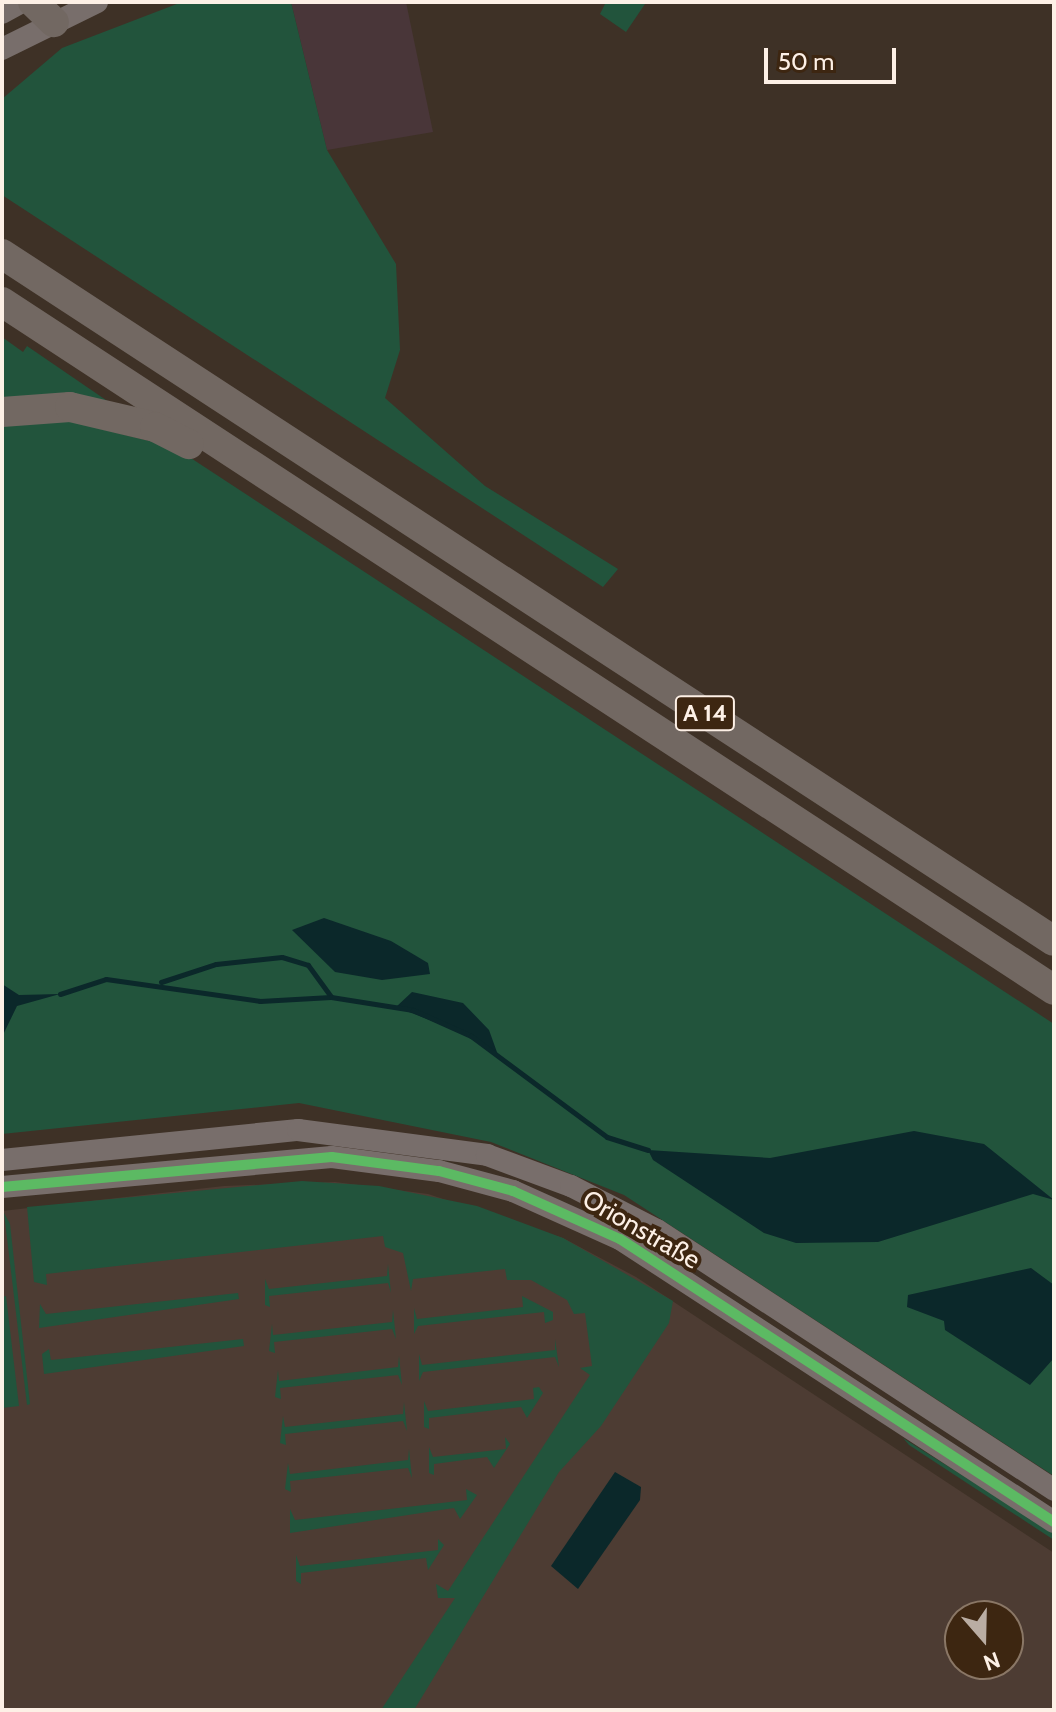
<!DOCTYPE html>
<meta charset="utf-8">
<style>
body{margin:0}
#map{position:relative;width:1056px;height:1712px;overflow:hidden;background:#3e3126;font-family:Cabin,sans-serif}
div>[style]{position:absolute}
.commercial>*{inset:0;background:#493639}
.industrial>*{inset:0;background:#4d3c33}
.green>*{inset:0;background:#22543c}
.water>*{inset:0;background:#0b282a}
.stream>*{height:5px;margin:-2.5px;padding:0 2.5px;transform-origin:2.5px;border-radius:2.5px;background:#0b282a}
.secondary>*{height:22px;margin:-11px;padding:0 11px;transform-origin:11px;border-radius:11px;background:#786e6b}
.highway>*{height:30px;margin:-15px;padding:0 15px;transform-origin:15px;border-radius:15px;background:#726862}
.cycleway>*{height:10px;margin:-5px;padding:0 5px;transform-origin:5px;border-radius:5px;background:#5cba63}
span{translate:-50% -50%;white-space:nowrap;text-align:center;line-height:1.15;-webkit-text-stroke:8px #3d2611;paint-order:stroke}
.shield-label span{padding:2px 6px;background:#3d2611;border:2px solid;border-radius:6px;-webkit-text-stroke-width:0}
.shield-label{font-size:24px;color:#fdf0e6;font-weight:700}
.street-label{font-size:26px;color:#fdf0e6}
.frame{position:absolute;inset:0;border:4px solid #fdf0e6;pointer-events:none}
.north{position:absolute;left:944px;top:1600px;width:80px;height:80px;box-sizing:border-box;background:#3d2611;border:2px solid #8a7766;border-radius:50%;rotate:160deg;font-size:22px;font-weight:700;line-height:32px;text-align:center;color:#fdf0e6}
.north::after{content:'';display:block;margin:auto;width:28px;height:36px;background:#baada3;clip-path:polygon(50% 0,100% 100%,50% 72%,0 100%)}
.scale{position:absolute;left:764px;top:48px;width:132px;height:36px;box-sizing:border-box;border:4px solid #fdf0e6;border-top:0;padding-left:10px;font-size:24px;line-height:28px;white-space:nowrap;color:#fdf0e6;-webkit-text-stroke:6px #3d2611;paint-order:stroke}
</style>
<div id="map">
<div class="commercial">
<div style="clip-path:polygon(291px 2px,406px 2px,433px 132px,327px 150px)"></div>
</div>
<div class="industrial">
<div style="clip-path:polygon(evenodd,335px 1182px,428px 1194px,563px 1238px,636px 1277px,1054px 1553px,1054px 1710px,2px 1710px,2px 1211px,224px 1186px,335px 1182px,960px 1616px,1008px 1616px,1008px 1664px,960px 1664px,960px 1616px)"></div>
</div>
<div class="green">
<div style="clip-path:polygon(182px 2px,291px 2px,327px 150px,396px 264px,400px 350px,385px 398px,485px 486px,618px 569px,603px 587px,2px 195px,2px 99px,62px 48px)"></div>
<div style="clip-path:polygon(606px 2px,645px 2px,645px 4px,626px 32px,600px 14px)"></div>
<div style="clip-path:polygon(2px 337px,23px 352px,27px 346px,122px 411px,2px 406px)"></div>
<div style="clip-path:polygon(44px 415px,174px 447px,1054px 1024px,1054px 1476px,624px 1195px,491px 1142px,299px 1103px,2px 1134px,2px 420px)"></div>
<div style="clip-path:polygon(302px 1181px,379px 1186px,477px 1206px,563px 1238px,673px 1301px,669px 1323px,601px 1426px,559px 1472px,414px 1710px,381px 1710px,455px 1598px,438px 1598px,436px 1584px,448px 1591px,590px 1375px,580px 1368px,592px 1366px,585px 1313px,574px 1314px,567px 1300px,531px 1280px,507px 1280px,505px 1269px,413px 1279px,411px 1291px,403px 1253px,385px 1247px,383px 1236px,46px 1274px,47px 1285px,34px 1282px,27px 1207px)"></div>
<div style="clip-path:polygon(4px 1213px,10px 1224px,30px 1404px,27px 1405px)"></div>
<div style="clip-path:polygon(388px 1264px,391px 1293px,388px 1283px,269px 1296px,270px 1307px,265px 1305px,265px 1279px,269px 1289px,387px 1276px)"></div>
<div style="clip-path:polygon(238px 1293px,239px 1299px,39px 1328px,40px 1304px,46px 1314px)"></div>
<div style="clip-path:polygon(6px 1296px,19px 1406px,2px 1408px,2px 1297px)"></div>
<div style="clip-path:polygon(522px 1296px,553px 1312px,553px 1320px,545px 1323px,544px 1312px,418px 1326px,414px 1334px,414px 1308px,417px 1319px,523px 1307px)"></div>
<div style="clip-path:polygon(393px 1310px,396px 1339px,392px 1329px,274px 1342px,275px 1353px,269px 1351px,272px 1324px,273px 1335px,392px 1322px)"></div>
<div style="clip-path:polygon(243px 1339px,244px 1346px,44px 1374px,42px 1354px,49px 1349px,51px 1360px)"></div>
<div style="clip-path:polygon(555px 1339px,559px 1367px,555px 1357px,423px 1372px,419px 1381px,419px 1354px,422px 1365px,555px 1350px)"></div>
<div style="clip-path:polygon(399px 1356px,402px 1385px,398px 1375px,280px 1388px,281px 1399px,275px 1397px,278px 1370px,279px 1381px,398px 1367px)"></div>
<div style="clip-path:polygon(539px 1387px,543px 1393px,527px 1418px,521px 1407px,429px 1418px,429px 1429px,424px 1427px,424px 1401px,428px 1411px,534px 1399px,533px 1388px)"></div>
<div style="clip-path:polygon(404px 1402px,407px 1431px,403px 1421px,285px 1434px,286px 1445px,280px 1443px,283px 1416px,285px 1427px,403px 1414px)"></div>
<div style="clip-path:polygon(505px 1437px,510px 1444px,494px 1468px,487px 1457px,434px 1464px,434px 1475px,429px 1473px,429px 1447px,433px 1457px,506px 1449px)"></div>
<div style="clip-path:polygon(903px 1438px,1054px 1533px,1054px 1540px,909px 1445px)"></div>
<div style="clip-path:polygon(409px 1449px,412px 1478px,408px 1468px,290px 1481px,291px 1492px,285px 1489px,288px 1463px,290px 1474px,408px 1460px)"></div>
<div style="clip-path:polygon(466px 1489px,477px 1495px,460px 1519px,454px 1508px,290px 1533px,290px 1509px,295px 1520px,467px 1500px)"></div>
<div style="clip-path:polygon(438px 1539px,444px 1545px,428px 1570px,426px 1558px,301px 1573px,301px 1584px,296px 1581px,296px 1555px,300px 1566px,438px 1550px)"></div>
</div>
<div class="water">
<div style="clip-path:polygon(324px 918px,391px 941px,428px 963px,430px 974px,382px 980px,335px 972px,292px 930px)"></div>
<div style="clip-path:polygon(2px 984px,19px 995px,60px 994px,17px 1006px,2px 1037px)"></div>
<div style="clip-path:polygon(412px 992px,463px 1003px,489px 1030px,498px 1055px,471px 1036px,396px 1007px)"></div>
<div style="clip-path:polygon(914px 1131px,984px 1144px,1054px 1200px,1033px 1194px,878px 1242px,796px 1243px,764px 1233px,653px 1160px,648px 1150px,770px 1158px)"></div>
<div style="clip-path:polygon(1031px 1268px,1054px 1285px,1054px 1358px,1030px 1385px,945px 1330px,944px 1321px,907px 1307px,908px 1295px)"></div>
<div style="clip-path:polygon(615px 1472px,641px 1487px,640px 1500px,578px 1589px,551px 1566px)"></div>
</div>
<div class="stream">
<div style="left:161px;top:982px;width:58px;rotate:-18.1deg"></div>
<div style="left:216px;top:964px;width:66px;rotate:-6.1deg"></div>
<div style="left:282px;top:957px;width:27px;rotate:17deg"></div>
<div style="left:308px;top:965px;width:39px;rotate:54deg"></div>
<div style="left:60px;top:994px;width:48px;rotate:-18.1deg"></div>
<div style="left:106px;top:979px;width:156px;rotate:8.1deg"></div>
<div style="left:260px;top:1001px;width:71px;rotate:-3.2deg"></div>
<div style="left:331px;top:997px;width:83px;rotate:9deg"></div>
<div style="left:413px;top:1010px;width:64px;rotate:24.1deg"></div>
<div style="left:471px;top:1036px;width:169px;rotate:36.6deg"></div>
<div style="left:607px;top:1137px;width:43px;rotate:17.6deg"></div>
</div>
<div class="secondary">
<div style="left:2px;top:13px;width:23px;rotate:-29deg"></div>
<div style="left:2px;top:49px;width:106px;rotate:-26.3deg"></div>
<div style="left:2px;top:1160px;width:298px;rotate:-5.8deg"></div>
<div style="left:298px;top:1130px;width:191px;rotate:7.5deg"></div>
<div style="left:487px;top:1155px;width:90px;rotate:20.3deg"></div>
<div style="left:571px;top:1186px;width:97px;rotate:27.1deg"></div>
<div style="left:657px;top:1230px;width:475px;rotate:33.2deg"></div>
<div style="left:2px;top:1187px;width:331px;rotate:-5.2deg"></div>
<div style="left:332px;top:1157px;width:108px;rotate:7.5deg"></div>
<div style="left:439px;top:1171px;width:77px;rotate:15.1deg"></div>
<div style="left:513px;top:1191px;width:117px;rotate:24.2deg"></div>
<div style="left:620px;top:1239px;width:518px;rotate:33.11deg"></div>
</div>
<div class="highway">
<div style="left:33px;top:2px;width:29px;rotate:44deg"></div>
<div style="left:2px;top:254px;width:1256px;rotate:33.15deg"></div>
<div style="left:2px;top:302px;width:1257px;rotate:33.18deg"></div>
<div style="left:2px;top:412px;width:68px;rotate:-4.2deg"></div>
<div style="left:70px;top:407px;width:87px;rotate:13.2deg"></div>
<div style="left:155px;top:427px;width:38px;rotate:27deg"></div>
</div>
<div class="cycleway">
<div style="left:2px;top:1187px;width:331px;rotate:-5.2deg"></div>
<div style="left:332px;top:1157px;width:108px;rotate:7.5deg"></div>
<div style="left:439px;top:1171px;width:77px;rotate:15.1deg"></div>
<div style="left:513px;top:1191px;width:117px;rotate:24.2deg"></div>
<div style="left:620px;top:1239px;width:518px;rotate:33.11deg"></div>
</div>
<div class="shield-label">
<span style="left:705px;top:713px">A 14</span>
</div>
<div class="street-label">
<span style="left:641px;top:1230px;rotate:30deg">Orionstraße</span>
</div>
<div class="frame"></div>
<div class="north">N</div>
<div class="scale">50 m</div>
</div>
